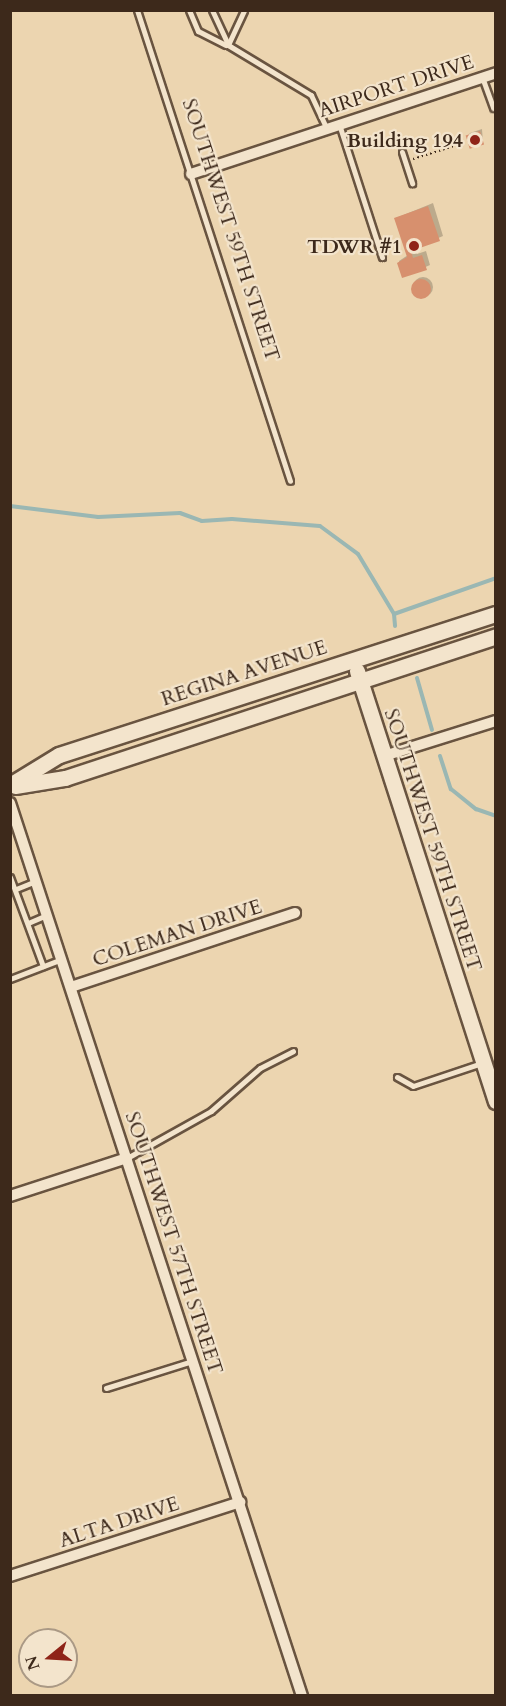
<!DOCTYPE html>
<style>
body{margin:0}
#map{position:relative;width:506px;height:1706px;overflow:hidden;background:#ecd5b0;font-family:Cardo,serif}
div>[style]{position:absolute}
.shadow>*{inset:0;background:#0003}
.round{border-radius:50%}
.stream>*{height:4px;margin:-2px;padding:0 2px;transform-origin:2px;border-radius:2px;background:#9ab7b3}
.building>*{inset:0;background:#d7906e;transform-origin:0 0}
.path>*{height:2px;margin-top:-1px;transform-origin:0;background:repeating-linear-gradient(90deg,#3d291b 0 1.5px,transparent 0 4.5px)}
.roads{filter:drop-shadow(2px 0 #695440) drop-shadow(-2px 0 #695440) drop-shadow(0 2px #695440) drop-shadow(0 -2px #695440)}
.lane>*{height:5px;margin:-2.5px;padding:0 2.5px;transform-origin:2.5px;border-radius:2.5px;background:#f3e4cc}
.street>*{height:10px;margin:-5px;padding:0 5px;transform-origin:5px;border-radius:5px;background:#f3e4cc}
.secondary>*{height:15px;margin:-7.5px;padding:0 7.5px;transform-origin:7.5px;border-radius:7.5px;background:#f3e4cc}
.dots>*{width:16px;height:16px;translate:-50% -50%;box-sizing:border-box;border:3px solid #f3e4cc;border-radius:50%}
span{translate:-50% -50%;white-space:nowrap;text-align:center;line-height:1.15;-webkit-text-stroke:4.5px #f3e4cc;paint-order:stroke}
.street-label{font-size:20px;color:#3d291b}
.poi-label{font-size:20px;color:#3d291b;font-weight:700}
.right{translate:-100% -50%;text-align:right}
.frame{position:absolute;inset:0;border:12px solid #3d291b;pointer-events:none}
.north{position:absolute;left:18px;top:1628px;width:60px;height:60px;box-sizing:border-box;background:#f3e4cc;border:2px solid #aa9985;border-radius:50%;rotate:252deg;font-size:16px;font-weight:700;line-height:24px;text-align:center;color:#3d291b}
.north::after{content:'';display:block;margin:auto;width:21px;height:27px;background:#8f2418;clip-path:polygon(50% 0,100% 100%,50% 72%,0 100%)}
</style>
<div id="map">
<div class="shadow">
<div style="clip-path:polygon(482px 129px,483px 143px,468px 136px,470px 133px)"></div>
<div style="clip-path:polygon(433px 203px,443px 236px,415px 248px,417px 254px,426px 251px,430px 265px,403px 277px,399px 261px,408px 255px,396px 218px)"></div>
<div class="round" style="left:413px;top:277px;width:20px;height:20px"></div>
</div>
<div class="stream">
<div style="left:10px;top:506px;width:89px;rotate:7.1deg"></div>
<div style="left:98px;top:517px;width:82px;rotate:-2.8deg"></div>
<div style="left:180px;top:513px;width:23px;rotate:20deg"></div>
<div style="left:202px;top:521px;width:30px;rotate:-4deg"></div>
<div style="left:232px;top:519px;width:88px;rotate:4.5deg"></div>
<div style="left:320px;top:526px;width:47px;rotate:36.4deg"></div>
<div style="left:358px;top:554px;width:70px;rotate:59deg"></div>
<div style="left:394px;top:614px;width:108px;rotate:-19.4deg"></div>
<div style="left:394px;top:614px;width:12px;rotate:85deg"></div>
<div style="left:417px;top:678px;width:54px;rotate:73.9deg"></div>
<div style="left:440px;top:756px;width:35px;rotate:72deg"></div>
<div style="left:451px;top:789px;width:32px;rotate:39deg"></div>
<div style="left:476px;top:809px;width:21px;rotate:19deg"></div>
</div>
<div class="building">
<div style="left:480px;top:131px;width:14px;height:15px;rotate:73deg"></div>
<div style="clip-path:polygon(428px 206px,440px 241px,411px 251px,413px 258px,422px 255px,427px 270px,402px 278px,397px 263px,407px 257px,394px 218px)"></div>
<div class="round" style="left:411px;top:279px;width:20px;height:20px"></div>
</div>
<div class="path">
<div style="left:413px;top:159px;width:53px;rotate:-17.4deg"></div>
</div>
<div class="roads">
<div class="lane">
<div style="left:137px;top:10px;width:495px;rotate:72deg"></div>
<div style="left:189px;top:10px;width:23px;rotate:67deg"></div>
<div style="left:198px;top:31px;width:31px;rotate:27deg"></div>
<div style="left:212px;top:10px;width:38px;rotate:65deg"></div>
<div style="left:228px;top:45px;width:97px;rotate:31.1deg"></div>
<div style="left:311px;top:95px;width:38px;rotate:65deg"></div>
<div style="left:228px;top:45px;width:38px;rotate:-65deg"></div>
<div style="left:482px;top:77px;width:33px;rotate:70deg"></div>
<div style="left:339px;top:124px;width:140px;rotate:72.1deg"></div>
<div style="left:402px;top:152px;width:33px;rotate:72deg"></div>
<div style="left:10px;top:877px;width:95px;rotate:69.7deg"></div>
<div style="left:16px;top:889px;width:22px;rotate:-22deg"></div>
<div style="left:28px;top:923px;width:21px;rotate:-23deg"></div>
<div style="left:10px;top:979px;width:56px;rotate:-21deg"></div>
<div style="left:397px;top:1077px;width:18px;rotate:29deg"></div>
<div style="left:413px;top:1086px;width:73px;rotate:-18.4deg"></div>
<div style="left:127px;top:1158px;width:96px;rotate:-29.2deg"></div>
<div style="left:211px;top:1111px;width:65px;rotate:-41.3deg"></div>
<div style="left:260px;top:1068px;width:37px;rotate:-27deg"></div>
<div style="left:106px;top:1388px;width:90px;rotate:-17.4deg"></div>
</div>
<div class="street">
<div style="left:191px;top:174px;width:321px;rotate:-18.3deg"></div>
<div style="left:384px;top:756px;width:117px;rotate:-17.4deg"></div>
<div style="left:10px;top:803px;width:940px;rotate:71.89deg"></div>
<div style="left:71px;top:987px;width:236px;rotate:-18.3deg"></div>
<div style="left:10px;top:1196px;width:123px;rotate:-18deg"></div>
<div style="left:10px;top:1576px;width:242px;rotate:-17.8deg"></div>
</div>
<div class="secondary">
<div style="left:357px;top:671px;width:452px;rotate:72.1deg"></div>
<div style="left:10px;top:785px;width:57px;rotate:-31.5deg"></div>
<div style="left:59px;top:755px;width:459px;rotate:-17.9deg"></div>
<div style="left:15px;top:786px;width:51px;rotate:-9.1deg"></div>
<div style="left:65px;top:778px;width:454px;rotate:-18.2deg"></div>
</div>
</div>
<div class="dots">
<div style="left:475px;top:140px;background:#8f2418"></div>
<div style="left:414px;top:246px;background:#8f2418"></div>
</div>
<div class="street-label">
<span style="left:396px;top:86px;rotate:-18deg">AIRPORT DRIVE</span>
<span style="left:231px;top:230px;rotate:72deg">SOUTHWEST 59TH STREET</span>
<span style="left:244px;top:673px;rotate:-18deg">REGINA AVENUE</span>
<span style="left:433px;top:840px;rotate:72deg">SOUTHWEST 59TH STREET</span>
<span style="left:177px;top:933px;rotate:-18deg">COLEMAN DRIVE</span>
<span style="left:174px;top:1243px;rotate:72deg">SOUTHWEST 57TH STREET</span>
<span style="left:119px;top:1522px;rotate:-18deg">ALTA DRIVE</span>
</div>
<div class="poi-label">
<span class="right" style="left:463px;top:140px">Building 194</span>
<span class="right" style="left:402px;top:246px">TDWR #1</span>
</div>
<div class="frame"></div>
<div class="north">N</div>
</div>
